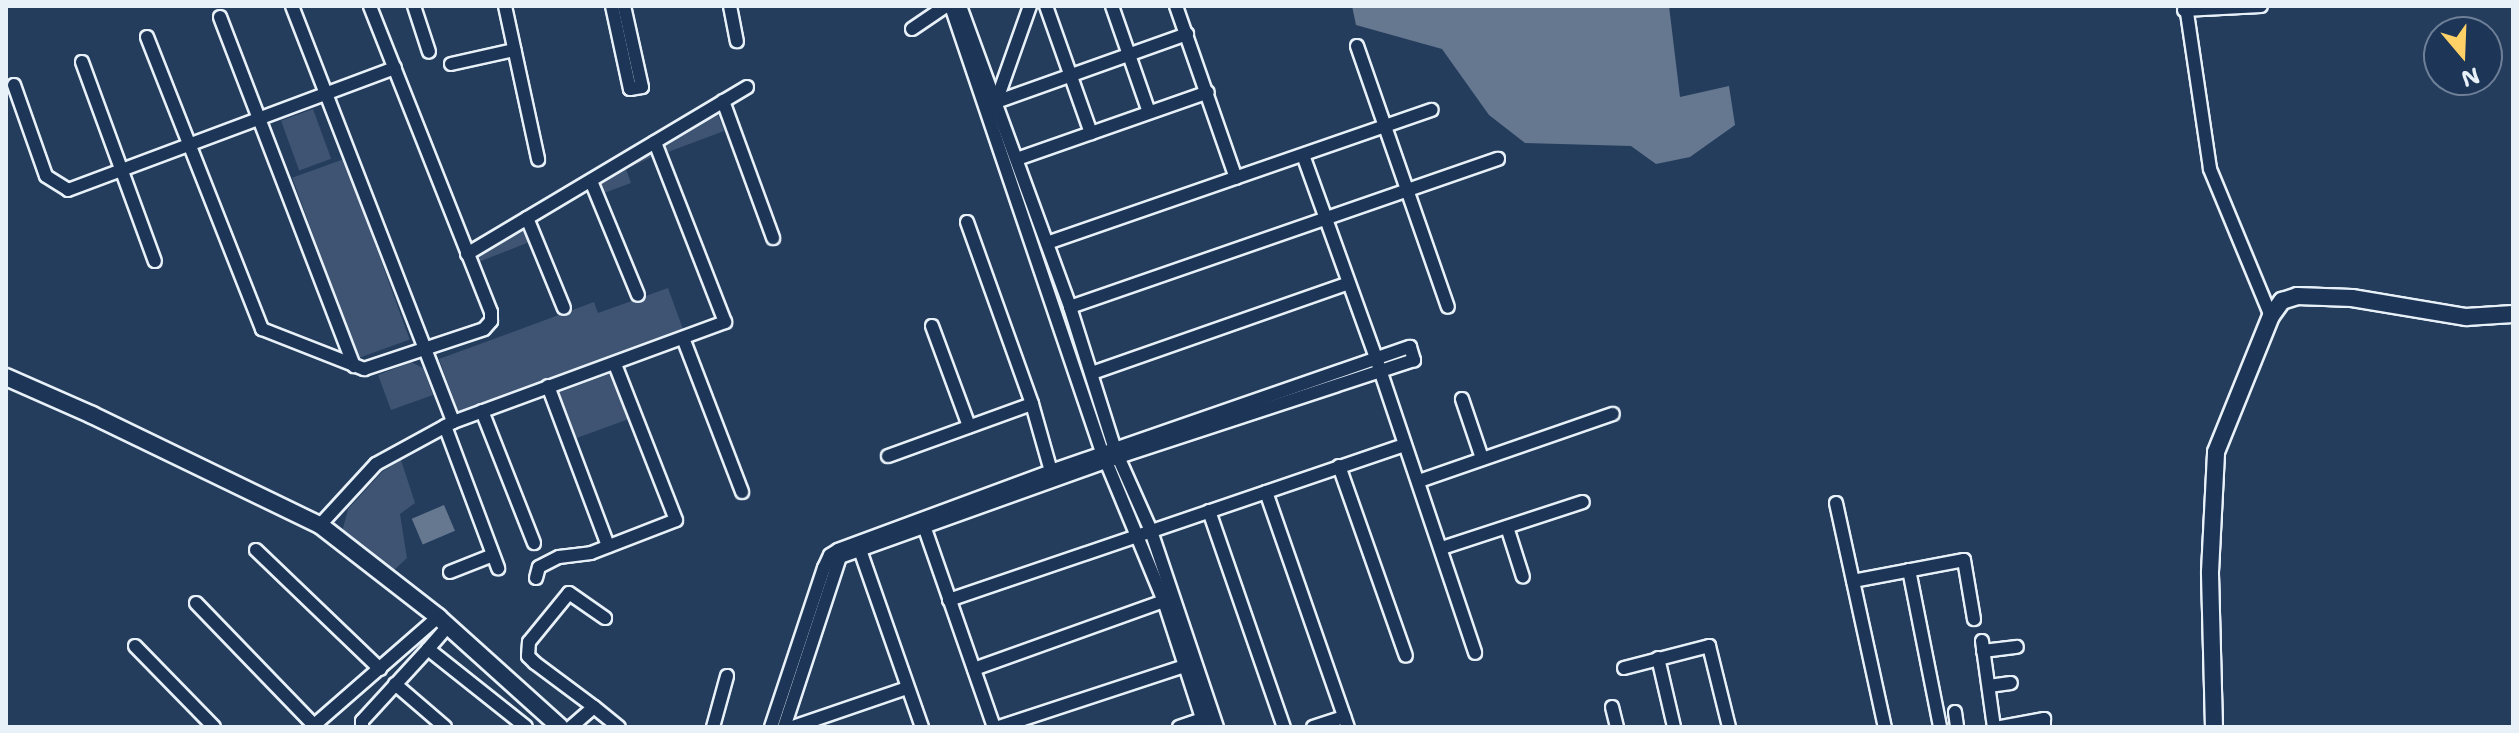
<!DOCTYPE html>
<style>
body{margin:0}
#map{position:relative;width:2519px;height:733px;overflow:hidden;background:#253d5d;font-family:"Shantell Sans",sans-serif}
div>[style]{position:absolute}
.green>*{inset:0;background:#3e5472;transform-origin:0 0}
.water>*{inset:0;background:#657890;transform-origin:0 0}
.roads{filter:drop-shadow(2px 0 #e8f1f8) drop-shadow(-2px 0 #e8f1f8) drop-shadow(0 2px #e8f1f8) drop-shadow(0 -2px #e8f1f8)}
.minor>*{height:12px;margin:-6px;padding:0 6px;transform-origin:6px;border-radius:6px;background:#1d3557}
.major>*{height:16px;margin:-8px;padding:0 8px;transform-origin:8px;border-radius:8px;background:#1d3557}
span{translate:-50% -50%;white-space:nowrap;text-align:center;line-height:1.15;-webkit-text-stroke:7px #1d3557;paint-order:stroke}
.frame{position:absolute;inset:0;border:8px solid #e8f1f8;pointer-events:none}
.north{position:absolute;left:2423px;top:16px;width:80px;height:80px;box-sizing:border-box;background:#1d3557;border:2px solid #6e8097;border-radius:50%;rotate:161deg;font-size:22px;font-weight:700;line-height:32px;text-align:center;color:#e8f1f8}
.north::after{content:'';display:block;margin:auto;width:28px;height:36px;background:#ffd166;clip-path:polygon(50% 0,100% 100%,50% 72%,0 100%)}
</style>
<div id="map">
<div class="green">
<div style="left:313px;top:109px;width:53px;height:34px;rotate:70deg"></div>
<div style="clip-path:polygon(717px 111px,724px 131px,668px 152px,663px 140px)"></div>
<div style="clip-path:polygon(652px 149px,654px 156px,626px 169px,631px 183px,604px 193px,600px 181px)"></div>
<div style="left:344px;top:159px;width:192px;height:55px;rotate:70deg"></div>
<div style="clip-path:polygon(524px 224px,532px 241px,476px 263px,473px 256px)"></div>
<div style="clip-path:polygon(668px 288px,684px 332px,459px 414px,439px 359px,594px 302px,598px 313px)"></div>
<div style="clip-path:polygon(411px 362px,423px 368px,433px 395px,391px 410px,378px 375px)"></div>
<div style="left:612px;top:373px;width:49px;height:59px;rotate:70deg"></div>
<div style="clip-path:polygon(401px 460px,415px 503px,400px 514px,407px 558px,393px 571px,341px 536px,348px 509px,383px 471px)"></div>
</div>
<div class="water">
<div style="clip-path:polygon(1352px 6px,1669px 6px,1680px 97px,1729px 86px,1735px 125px,1690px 157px,1656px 164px,1631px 146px,1525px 143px,1489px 115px,1442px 49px,1356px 25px)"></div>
<div style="left:444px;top:505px;width:28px;height:35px;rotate:67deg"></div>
</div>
<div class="roads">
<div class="minor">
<div style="left:292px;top:6px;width:446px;rotate:68.8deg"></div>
<div style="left:414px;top:6px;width:48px;rotate:71.9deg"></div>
<div style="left:505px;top:6px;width:157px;rotate:77.8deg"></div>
<div style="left:612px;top:6px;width:85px;rotate:77.8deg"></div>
<div style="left:630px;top:89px;width:12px;rotate:-9deg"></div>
<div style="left:642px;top:87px;width:83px;rotate:-102.5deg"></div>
<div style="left:730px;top:6px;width:36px;rotate:79deg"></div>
<div style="left:951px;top:6px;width:473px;rotate:71.3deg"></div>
<div style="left:1103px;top:454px;width:159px;rotate:67.5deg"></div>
<div style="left:1164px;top:601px;width:133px;rotate:72deg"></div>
<div style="left:960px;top:6px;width:320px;rotate:69.9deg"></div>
<div style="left:1070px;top:307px;width:150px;rotate:72.5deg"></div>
<div style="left:1115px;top:450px;width:89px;rotate:66deg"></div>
<div style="left:1151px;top:531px;width:207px;rotate:71.4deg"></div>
<div style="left:1046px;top:6px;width:135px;rotate:70.5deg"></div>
<div style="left:1112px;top:6px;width:112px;rotate:70.8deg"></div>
<div style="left:1176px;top:6px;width:182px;rotate:70.8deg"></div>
<div style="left:2186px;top:6px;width:165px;rotate:81.6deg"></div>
<div style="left:2210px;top:169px;width:159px;rotate:67.5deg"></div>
<div style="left:2184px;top:10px;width:77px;rotate:-3deg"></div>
<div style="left:220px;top:17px;width:374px;rotate:69deg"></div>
<div style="left:912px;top:29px;width:41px;rotate:-34.1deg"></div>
<div style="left:147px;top:37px;width:314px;rotate:68.5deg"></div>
<div style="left:262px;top:329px;width:110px;rotate:21.4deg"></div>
<div style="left:364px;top:369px;width:126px;rotate:-18.4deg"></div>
<div style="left:484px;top:329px;width:11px;rotate:-49deg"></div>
<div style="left:491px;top:321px;width:9px;rotate:-90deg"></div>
<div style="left:491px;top:312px;width:329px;rotate:-111.6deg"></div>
<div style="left:1357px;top:46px;width:276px;rotate:70.8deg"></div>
<div style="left:82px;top:62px;width:212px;rotate:69.9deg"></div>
<div style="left:451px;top:64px;width:65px;rotate:-12.5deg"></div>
<div style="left:14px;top:85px;width:96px;rotate:70.6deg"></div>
<div style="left:46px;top:176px;width:26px;rotate:32deg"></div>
<div style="left:68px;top:190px;width:349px;rotate:-20.5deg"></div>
<div style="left:723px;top:101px;width:146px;rotate:69.9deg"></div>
<div style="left:996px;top:102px;width:203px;rotate:-19.6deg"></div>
<div style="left:996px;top:102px;width:102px;rotate:-70.5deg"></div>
<div style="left:1303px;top:155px;width:216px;rotate:70.2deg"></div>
<div style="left:1376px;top:358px;width:311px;rotate:71.4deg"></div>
<div style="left:1017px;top:159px;width:202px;rotate:-19.3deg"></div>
<div style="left:591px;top:181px;width:123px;rotate:67.6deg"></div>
<div style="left:527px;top:218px;width:97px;rotate:67.7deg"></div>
<div style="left:967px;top:222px;width:193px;rotate:70.3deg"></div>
<div style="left:1032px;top:404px;width:70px;rotate:74.2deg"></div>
<div style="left:1047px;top:243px;width:407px;rotate:-19.1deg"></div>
<div style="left:467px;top:254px;width:326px;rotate:-30.8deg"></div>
<div style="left:1070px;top:307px;width:453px;rotate:-19.1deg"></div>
<div style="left:932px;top:326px;width:107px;rotate:69.7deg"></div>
<div style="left:683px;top:338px;width:165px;rotate:69deg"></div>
<div style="left:1092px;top:373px;width:272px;rotate:-19.3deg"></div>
<div style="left:548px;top:386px;width:171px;rotate:69.4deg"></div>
<div style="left:1462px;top:399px;width:62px;rotate:71.3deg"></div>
<div style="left:482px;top:411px;width:142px;rotate:68.5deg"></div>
<div style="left:445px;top:426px;width:152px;rotate:69.5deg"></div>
<div style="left:888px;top:456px;width:153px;rotate:-19.9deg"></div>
<div style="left:1339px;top:466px;width:201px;rotate:70.6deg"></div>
<div style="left:1419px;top:481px;width:205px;rotate:-19.1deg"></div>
<div style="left:1266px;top:492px;width:249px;rotate:70.8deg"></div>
<div style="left:1836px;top:503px;width:229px;rotate:77.7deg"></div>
<div style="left:1209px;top:511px;width:229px;rotate:70.9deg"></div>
<div style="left:320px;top:525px;width:83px;rotate:-47.4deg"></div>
<div style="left:376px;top:464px;width:88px;rotate:-28.6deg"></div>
<div style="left:453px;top:422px;width:290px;rotate:-20.2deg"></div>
<div style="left:725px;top:322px;width:193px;rotate:-111.3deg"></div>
<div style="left:924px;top:526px;width:213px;rotate:70.8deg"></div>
<div style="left:1507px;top:527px;width:52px;rotate:72.3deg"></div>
<div style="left:1442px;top:548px;width:148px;rotate:-18.1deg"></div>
<div style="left:256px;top:550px;width:172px;rotate:43.8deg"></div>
<div style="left:860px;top:550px;width:188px;rotate:70.7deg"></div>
<div style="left:1909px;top:570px;width:160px;rotate:78.8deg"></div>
<div style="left:450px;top:572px;width:46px;rotate:-21.6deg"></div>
<div style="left:536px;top:578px;width:11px;rotate:-75deg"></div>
<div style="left:539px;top:567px;width:22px;rotate:-27deg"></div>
<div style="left:559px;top:557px;width:32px;rotate:-7deg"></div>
<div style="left:591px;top:553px;width:91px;rotate:-21.2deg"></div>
<div style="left:676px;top:520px;width:168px;rotate:-111.4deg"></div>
<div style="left:1853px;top:581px;width:113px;rotate:-10.7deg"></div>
<div style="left:1964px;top:560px;width:60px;rotate:80.4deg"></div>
<div style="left:949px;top:600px;width:481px;rotate:-18.8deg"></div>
<div style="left:196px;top:603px;width:170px;rotate:46deg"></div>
<div style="left:1982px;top:641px;width:87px;rotate:82.1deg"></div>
<div style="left:135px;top:646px;width:113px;rotate:45.7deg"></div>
<div style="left:428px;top:649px;width:30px;rotate:-49deg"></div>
<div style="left:1983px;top:651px;width:34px;rotate:-7deg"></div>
<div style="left:1658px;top:658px;width:71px;rotate:76.9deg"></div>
<div style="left:1624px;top:668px;width:88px;rotate:-14.5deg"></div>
<div style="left:1709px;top:646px;width:83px;rotate:76.1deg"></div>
<div style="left:974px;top:669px;width:202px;rotate:-19.7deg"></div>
<div style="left:395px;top:684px;width:66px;rotate:40.7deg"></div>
<div style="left:1989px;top:686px;width:22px;rotate:-8deg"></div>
<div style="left:594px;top:707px;width:32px;rotate:39deg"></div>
<div style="left:1612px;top:707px;width:21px;rotate:76deg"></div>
<div style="left:1955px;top:712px;width:15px;rotate:82deg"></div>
<div style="left:312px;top:727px;width:167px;rotate:-41.1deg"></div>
<div style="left:362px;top:727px;width:6px;rotate:-90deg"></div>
<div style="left:362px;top:721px;width:98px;rotate:-47.5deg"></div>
<div style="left:428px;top:649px;width:125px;rotate:38.5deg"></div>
<div style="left:571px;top:727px;width:30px;rotate:-41deg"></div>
<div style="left:594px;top:707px;width:74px;rotate:-143.3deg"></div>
<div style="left:535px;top:663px;width:10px;rotate:-135deg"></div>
<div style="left:528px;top:656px;width:14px;rotate:-86deg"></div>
<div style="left:529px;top:642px;width:63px;rotate:-50.8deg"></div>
<div style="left:569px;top:593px;width:44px;rotate:34.8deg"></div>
<div style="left:713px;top:727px;width:53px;rotate:-74.6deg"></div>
<div style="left:771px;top:727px;width:168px;rotate:-71.6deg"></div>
<div style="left:824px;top:568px;width:14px;rotate:-65deg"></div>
<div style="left:830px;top:555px;width:9px;rotate:-32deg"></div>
<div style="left:838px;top:550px;width:227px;rotate:-20.3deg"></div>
<div style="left:1051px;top:471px;width:380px;rotate:-19.1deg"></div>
<div style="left:1410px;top:347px;width:14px;rotate:73deg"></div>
<div style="left:1414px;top:360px;width:311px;rotate:161.8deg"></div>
<div style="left:1119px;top:457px;width:296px;rotate:160.3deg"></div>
<div style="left:840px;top:557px;width:179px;rotate:108.2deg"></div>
<div style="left:793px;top:727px;width:120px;rotate:-18.9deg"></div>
<div style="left:999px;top:727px;width:195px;rotate:-18.2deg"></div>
<div style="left:1179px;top:727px;width:24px;rotate:-19deg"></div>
<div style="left:1313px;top:727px;width:33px;rotate:-18deg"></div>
<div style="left:2001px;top:727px;width:44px;rotate:-10.5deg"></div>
<div style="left:2044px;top:719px;width:8px;rotate:90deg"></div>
</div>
<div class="major">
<div style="left:6px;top:377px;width:94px;rotate:23.8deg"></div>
<div style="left:92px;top:415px;width:253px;rotate:25.8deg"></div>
<div style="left:320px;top:525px;width:150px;rotate:37.9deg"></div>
<div style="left:438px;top:617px;width:164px;rotate:42deg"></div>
<div style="left:2214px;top:727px;width:155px;rotate:-91.5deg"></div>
<div style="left:2210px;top:572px;width:120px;rotate:-87.1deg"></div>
<div style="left:2216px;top:452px;width:147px;rotate:-68deg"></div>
<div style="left:2271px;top:316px;width:19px;rotate:-54deg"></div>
<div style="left:2282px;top:301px;width:16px;rotate:-18deg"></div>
<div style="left:2297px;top:296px;width:55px;rotate:2.1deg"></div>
<div style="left:2352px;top:298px;width:116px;rotate:9.5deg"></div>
<div style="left:2466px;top:317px;width:47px;rotate:-3.7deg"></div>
</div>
</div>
<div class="frame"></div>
<div class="north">N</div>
</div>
